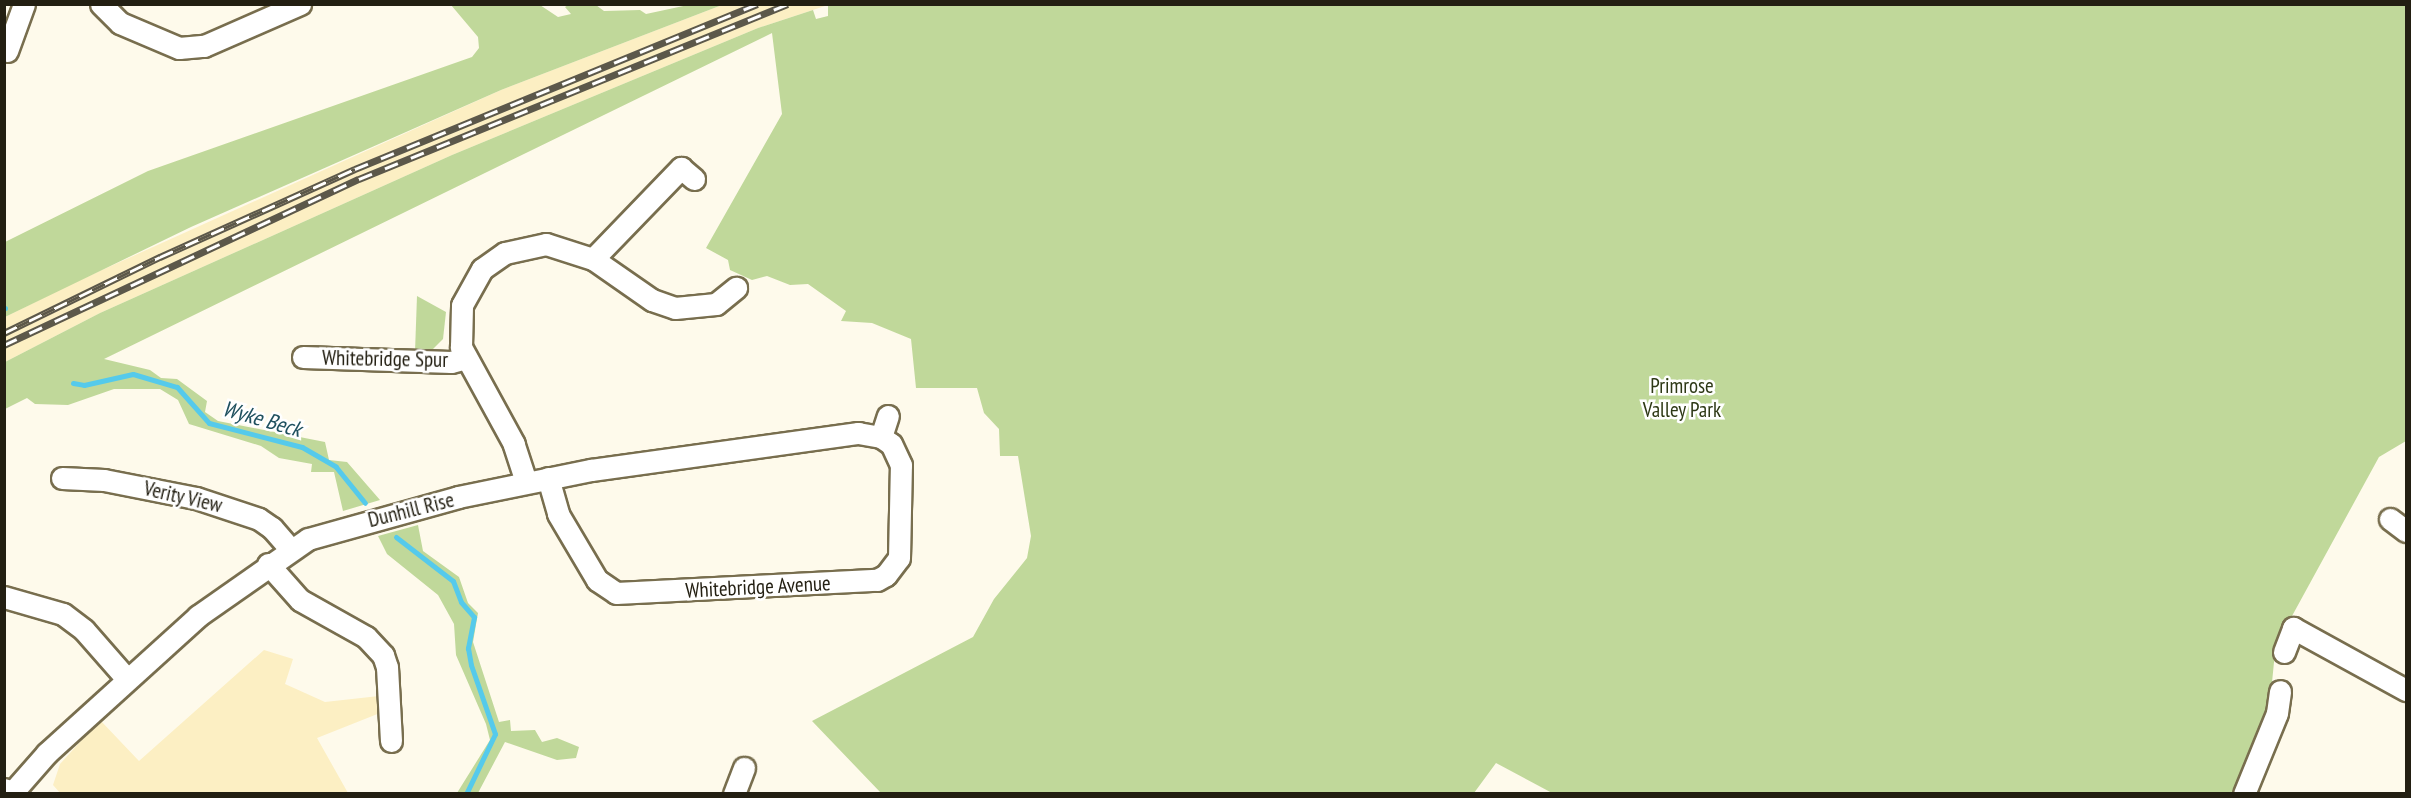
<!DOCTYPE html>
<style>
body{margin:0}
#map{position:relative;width:2411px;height:798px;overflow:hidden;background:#fefaeb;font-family:"PT Sans Narrow",sans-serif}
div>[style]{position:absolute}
.built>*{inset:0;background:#fcefc3}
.green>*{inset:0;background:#c0d89a}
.stream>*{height:5px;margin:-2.5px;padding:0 2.5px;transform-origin:2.5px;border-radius:2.5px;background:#55caeb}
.roads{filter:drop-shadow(2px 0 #786e4e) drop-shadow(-2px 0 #786e4e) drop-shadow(0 2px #786e4e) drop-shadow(0 -2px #786e4e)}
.minor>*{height:21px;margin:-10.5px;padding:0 10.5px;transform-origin:10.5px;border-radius:10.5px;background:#fff}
.major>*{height:26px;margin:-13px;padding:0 13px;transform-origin:13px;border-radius:13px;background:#fff}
.rail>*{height:7px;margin-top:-3.5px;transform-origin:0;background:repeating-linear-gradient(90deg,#fff 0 14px,#5c584a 0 28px);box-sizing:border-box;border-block:2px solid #5c584a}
span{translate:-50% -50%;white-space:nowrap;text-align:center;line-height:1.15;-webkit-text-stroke:5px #fff;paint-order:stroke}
.street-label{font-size:21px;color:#231f12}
.park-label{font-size:21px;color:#2e3916}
.water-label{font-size:22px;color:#20515f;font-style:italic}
.frame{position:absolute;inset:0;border:6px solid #231f12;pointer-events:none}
</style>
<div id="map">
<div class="built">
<div style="clip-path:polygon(722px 5px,828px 5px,758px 28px,452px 155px,100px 313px,5px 362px,5px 317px,71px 284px,501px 90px)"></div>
<div style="clip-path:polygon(264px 650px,293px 659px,285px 684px,325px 702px,379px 696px,380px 713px,317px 738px,348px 793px,61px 794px,53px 785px,60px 764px,100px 720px,139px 761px)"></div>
</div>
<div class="green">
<div style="clip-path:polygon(509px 4px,540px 5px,558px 17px,571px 14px,565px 7px,568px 5px,596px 5px,604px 11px,640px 10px,646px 14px,688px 5px,722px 5px,501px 90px,191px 227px,5px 317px,5px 242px,148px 171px,472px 57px,479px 48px,478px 37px,451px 5px)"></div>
<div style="clip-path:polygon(828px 5px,2406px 5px,2406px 441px,2379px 457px,2292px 616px,2275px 652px,2270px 703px,2233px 793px,1554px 794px,1496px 763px,1474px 793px,881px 793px,812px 721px,973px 637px,994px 599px,1027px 558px,1031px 536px,1018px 456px,1000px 456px,999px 429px,984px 413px,977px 388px,916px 388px,911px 339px,872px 323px,841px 321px,846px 311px,808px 284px,790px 285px,767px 276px,752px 280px,730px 270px,728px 260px,706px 248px,782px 114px,772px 33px,104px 359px,150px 370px,161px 378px,177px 379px,207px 401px,205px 412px,218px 421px,325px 442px,329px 460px,347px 462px,380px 500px,343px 511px,334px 472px,311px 472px,312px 464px,279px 458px,261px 446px,189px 424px,178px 400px,160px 389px,114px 389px,68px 405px,35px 404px,27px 398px,5px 409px,5px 362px,100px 313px,452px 155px,758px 28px,813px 10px,816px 19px,828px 16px)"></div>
<div style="clip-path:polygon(417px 296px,446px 312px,443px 339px,431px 351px,415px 352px)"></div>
<div style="clip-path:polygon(418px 525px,423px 551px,459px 577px,468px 603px,478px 613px,473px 642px,499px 722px,510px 720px,511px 731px,535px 730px,542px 742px,557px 738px,579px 747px,576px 758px,557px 760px,505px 742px,478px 793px,457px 793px,490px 740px,486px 724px,456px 655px,454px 624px,438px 595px,387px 554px,378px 536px)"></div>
</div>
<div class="stream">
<div style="left:4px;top:308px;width:1px"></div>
<div style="left:73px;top:383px;width:11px;rotate:10deg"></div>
<div style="left:84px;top:385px;width:50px;rotate:-12.7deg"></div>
<div style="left:133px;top:374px;width:46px;rotate:16.5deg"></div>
<div style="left:177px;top:387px;width:48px;rotate:48.4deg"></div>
<div style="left:209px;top:423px;width:96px;rotate:14.5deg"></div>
<div style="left:302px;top:447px;width:39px;rotate:30deg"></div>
<div style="left:336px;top:467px;width:46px;rotate:51.1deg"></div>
<div style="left:396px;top:537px;width:72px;rotate:37.7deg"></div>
<div style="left:453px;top:581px;width:22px;rotate:69deg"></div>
<div style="left:461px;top:602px;width:20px;rotate:49deg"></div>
<div style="left:474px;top:617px;width:32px;rotate:101deg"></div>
<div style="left:468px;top:648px;width:17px;rotate:80deg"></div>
<div style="left:471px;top:665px;width:73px;rotate:70.8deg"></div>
<div style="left:495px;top:734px;width:67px;rotate:115.8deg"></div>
</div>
<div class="roads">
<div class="minor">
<div style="left:101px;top:4px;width:27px;rotate:45deg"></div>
<div style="left:120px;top:23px;width:64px;rotate:23deg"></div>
<div style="left:179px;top:48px;width:25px;rotate:-5deg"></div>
<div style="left:204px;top:46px;width:105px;rotate:-23.6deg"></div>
<div style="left:7px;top:51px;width:50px;rotate:-70.1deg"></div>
<div style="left:593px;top:259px;width:127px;rotate:-46deg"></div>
<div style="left:681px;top:168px;width:17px;rotate:40deg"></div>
<div style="left:303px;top:357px;width:148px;rotate:1.9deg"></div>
<div style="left:451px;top:362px;width:16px;rotate:-15deg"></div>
<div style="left:62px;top:478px;width:42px;rotate:2.7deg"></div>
<div style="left:104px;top:480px;width:94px;rotate:11.1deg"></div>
<div style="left:196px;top:498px;width:66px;rotate:18.4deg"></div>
<div style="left:259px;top:519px;width:16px;rotate:35deg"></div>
<div style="left:272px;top:528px;width:28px;rotate:49deg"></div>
<div style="left:548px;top:478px;width:37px;rotate:74deg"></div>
<div style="left:558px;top:514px;width:77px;rotate:59.4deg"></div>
<div style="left:597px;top:580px;width:23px;rotate:34deg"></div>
<div style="left:616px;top:593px;width:261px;rotate:-2.9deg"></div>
<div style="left:877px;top:580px;width:10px;rotate:-29deg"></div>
<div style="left:886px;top:575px;width:21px;rotate:-53deg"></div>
<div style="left:899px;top:558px;width:93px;rotate:-88.8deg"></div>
<div style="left:901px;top:465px;width:23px;rotate:-115deg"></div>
<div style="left:891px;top:444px;width:12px;rotate:-145deg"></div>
<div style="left:526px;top:482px;width:40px;rotate:-108deg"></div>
<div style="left:514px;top:444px;width:111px;rotate:-118.7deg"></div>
<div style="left:461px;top:347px;width:42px;rotate:-88.6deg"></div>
<div style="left:462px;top:305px;width:41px;rotate:-60.9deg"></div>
<div style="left:482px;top:269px;width:28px;rotate:-35deg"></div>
<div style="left:505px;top:253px;width:42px;rotate:-12.4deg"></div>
<div style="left:546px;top:244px;width:49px;rotate:17.7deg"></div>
<div style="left:593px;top:259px;width:72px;rotate:34.8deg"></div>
<div style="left:652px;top:300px;width:24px;rotate:19deg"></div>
<div style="left:675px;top:308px;width:41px;rotate:-5.6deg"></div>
<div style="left:716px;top:304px;width:26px;rotate:-39deg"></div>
<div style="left:2390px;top:519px;width:20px;rotate:37deg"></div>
<div style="left:268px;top:564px;width:48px;rotate:48.4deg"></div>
<div style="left:300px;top:600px;width:76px;rotate:29.3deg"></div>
<div style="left:366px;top:637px;width:25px;rotate:47deg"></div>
<div style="left:383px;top:655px;width:13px;rotate:72deg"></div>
<div style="left:387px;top:667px;width:74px;rotate:86.9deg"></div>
<div style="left:4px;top:597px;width:61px;rotate:16.1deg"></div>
<div style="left:63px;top:614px;width:26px;rotate:37deg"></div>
<div style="left:84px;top:630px;width:64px;rotate:48.8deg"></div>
<div style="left:2284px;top:652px;width:26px;rotate:-69deg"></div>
<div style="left:2293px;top:628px;width:129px;rotate:28.8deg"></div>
<div style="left:11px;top:794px;width:55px;rotate:-48.7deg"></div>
<div style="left:47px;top:753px;width:204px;rotate:-42.2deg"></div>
<div style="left:198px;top:616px;width:134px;rotate:-35deg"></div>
<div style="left:308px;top:539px;width:156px;rotate:-15.6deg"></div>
<div style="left:458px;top:497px;width:136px;rotate:-11.5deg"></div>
<div style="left:591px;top:470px;width:270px;rotate:-7.9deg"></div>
<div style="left:858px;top:433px;width:23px;rotate:10deg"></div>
<div style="left:881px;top:437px;width:22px;rotate:-72deg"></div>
<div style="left:734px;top:794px;width:28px;rotate:-69deg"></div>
<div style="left:2244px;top:794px;width:87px;rotate:-67.8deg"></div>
<div style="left:2277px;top:713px;width:22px;rotate:-82deg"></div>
</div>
<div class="major">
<div style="left:4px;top:792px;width:6px;rotate:18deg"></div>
</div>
</div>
<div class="rail">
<div style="left:4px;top:333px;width:174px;rotate:-26deg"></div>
<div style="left:160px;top:257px;width:214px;rotate:-24.3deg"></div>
<div style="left:355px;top:169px;width:435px;rotate:-22.3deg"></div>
<div style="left:4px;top:345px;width:392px;rotate:-25.1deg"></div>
<div style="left:359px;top:179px;width:463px;rotate:-22.2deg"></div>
</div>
<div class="street-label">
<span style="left:385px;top:359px;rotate:1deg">Whitebridge Spur</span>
<span style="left:183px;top:497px;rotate:13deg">Verity View</span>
<span style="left:411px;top:510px;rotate:-14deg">Dunhill Rise</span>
<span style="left:758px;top:587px;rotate:-3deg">Whitebridge Avenue</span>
</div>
<div class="park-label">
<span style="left:1682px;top:398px">Primrose<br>Valley Park</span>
</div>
<div class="water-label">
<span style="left:262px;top:419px;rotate:16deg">Wyke Beck</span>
</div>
<div class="frame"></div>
</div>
